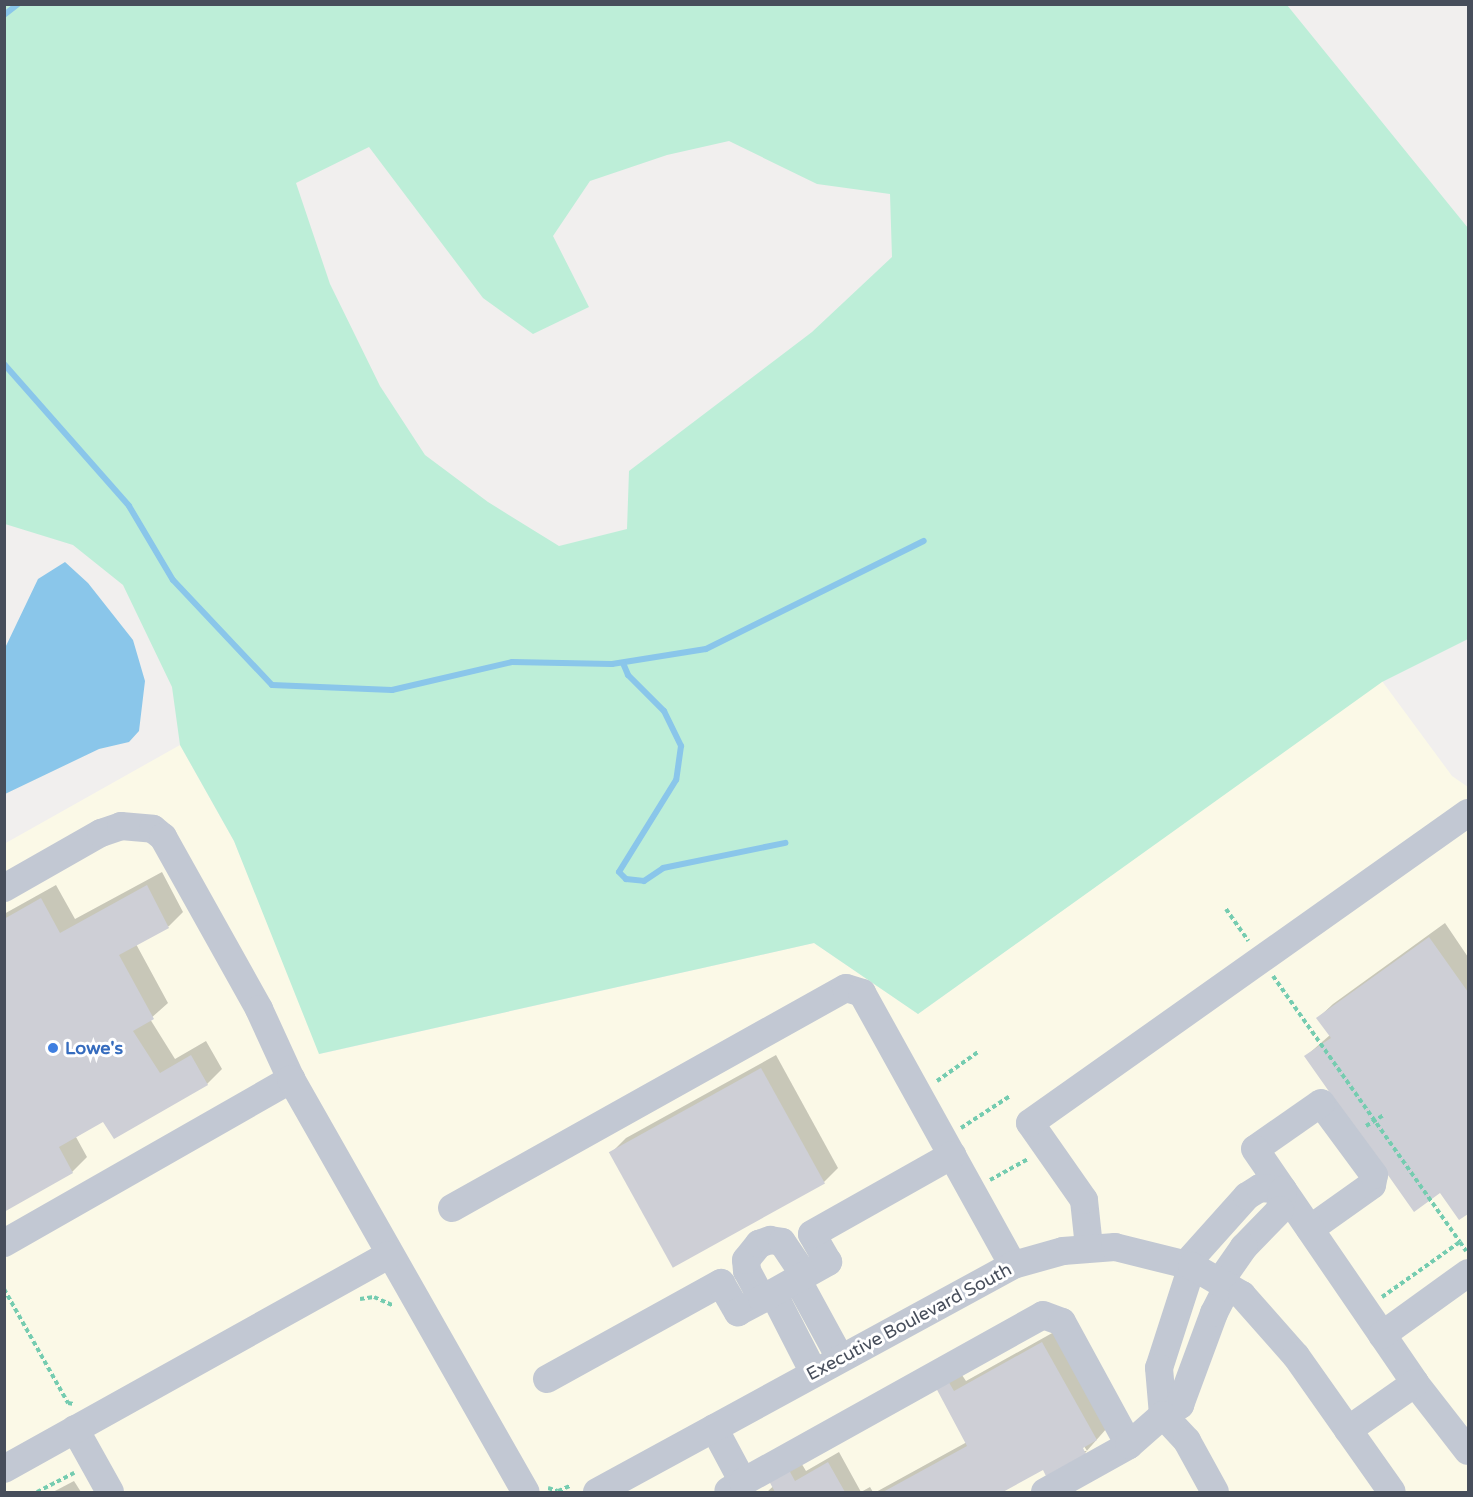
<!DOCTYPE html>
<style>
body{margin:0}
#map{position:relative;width:1473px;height:1497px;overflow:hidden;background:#f1efee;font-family:"Varela Round",sans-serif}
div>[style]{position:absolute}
.commercial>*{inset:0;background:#fbf9e7}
.green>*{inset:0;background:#bdeed8}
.water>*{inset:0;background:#8ac6ea}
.shadow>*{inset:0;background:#0003}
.stream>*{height:6px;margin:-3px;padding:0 3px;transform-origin:3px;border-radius:3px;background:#8ac6ea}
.building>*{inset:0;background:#cecfd6;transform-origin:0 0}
.path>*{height:4px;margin-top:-2px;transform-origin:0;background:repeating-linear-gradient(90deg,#75ccb0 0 4.5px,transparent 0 7.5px)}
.minor>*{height:28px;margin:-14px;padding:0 14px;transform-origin:14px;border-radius:14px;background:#c2c8d3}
.dots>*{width:16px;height:16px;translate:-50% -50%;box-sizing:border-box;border:3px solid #fff;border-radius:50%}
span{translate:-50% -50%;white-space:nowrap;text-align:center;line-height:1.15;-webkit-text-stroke:6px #fff;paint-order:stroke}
.shop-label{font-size:18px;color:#366cbe;font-weight:700}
.left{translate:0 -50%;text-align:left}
.street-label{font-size:18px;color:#474e5b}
.frame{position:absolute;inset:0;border:6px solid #474e5b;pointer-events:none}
</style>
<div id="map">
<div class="commercial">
<div style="clip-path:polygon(1382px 681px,1452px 776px,1468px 787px,1468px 1492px,5px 1492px,4px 844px,180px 745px,234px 841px,320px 1054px,814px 943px,918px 1014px)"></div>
</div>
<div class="green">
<div style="clip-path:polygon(evenodd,4px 5px,1287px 5px,1468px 228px,1468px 639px,1382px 682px,918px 1014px,814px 943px,319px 1054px,234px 841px,180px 745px,172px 687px,123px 585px,73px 545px,5px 524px,4px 5px,729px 141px,817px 184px,890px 194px,892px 257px,812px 332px,629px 471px,627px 529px,559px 546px,488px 502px,425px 455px,380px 386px,330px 284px,296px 183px,369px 147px,483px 298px,533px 334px,589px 307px,553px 236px,590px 181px,667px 155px,729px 141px)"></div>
</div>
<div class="water">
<div style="clip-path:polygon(65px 562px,88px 583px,133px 640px,145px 681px,139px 731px,129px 742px,99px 749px,5px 794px,5px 648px,38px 579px)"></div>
</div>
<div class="shadow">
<div style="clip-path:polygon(162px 872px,183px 912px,169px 926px,136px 944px,168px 1003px,150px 1019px,175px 1059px,206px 1041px,222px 1069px,207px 1084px,103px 1120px,76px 1137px,87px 1157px,72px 1172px,4px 1210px,4px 914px,56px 885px,75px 919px)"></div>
<div style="clip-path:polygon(1445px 923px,1468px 957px,1468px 1212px,1459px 1218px,1440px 1191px,1306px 1056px,1330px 1035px,1318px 1018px,1333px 1004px)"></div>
<div style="clip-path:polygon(776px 1055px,838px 1168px,823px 1183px,611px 1153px,626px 1138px)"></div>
<div style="clip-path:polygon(evenodd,1054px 1332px,1107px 1428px,1085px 1453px,1047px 1474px,1044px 1468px,996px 1492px,876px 1492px,967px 1442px,937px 1386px,958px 1369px,966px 1381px,1054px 1332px,1081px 1441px,1087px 1451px,1083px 1451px,1081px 1441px)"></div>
<div style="clip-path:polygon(839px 1452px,861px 1492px,870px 1487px,873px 1492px,767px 1492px,800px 1461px,806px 1471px)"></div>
<div style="clip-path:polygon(74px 1481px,81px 1492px,53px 1492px)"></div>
</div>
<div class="stream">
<div style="left:4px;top:15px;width:18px;rotate:-38deg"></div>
<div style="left:4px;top:364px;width:189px;rotate:48.6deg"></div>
<div style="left:129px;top:506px;width:86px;rotate:59.3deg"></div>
<div style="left:173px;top:580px;width:144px;rotate:46.7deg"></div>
<div style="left:272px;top:685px;width:120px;rotate:2.4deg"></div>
<div style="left:392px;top:690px;width:123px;rotate:-13.1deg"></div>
<div style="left:512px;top:662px;width:100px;rotate:1.1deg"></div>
<div style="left:612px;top:664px;width:95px;rotate:-9.1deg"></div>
<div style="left:706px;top:649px;width:243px;rotate:-26.4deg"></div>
<div style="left:623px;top:663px;width:13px;rotate:67deg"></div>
<div style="left:628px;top:675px;width:51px;rotate:45deg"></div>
<div style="left:664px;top:711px;width:39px;rotate:64deg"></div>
<div style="left:681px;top:746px;width:34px;rotate:98deg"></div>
<div style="left:676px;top:780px;width:108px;rotate:121.8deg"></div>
<div style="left:619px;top:872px;width:10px;rotate:45deg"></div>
<div style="left:626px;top:879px;width:18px;rotate:6deg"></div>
<div style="left:644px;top:881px;width:23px;rotate:-34deg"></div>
<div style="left:663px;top:868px;width:125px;rotate:-11.6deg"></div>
</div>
<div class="building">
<div style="clip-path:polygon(147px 885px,169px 928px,119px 955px,154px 1019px,133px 1031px,160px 1073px,191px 1055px,208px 1085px,114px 1139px,103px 1122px,59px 1147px,73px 1173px,4px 1212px,4px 919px,41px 898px,60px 933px)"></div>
<div style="clip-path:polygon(1429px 937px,1468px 992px,1468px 1214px,1459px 1220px,1440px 1193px,1414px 1212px,1304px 1056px,1331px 1038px,1316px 1018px)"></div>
<div style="left:761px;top:1068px;width:132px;height:174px;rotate:61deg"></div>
<div style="clip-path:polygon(1042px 1342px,1097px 1440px,1083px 1448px,1086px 1454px,1046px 1476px,1043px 1470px,1003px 1492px,883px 1492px,967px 1446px,935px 1386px,947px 1379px,954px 1391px)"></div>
<div style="clip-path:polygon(828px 1462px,845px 1492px,775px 1492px,769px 1481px,789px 1470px,795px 1481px)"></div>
</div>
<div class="path">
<div style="left:1226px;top:909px;width:39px;rotate:55deg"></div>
<div style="left:1273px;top:976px;width:325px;rotate:54.9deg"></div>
<div style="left:937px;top:1081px;width:50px;rotate:-35.3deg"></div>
<div style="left:1366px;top:1126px;width:22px;rotate:-32deg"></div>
<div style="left:961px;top:1128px;width:59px;rotate:-33.1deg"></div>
<div style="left:990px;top:1180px;width:43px;rotate:-28.9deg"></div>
<div style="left:4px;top:1289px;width:131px;rotate:60.7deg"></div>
<div style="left:68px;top:1403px;width:6px;rotate:9deg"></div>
<div style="left:1382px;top:1297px;width:95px;rotate:-35.2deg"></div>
<div style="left:1460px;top:1242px;width:11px;rotate:56deg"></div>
<div style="left:360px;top:1299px;width:14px;rotate:-8deg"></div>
<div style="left:374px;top:1297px;width:20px;rotate:24deg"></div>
<div style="left:548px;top:1488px;width:10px;rotate:17deg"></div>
<div style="left:558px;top:1491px;width:13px;rotate:-23deg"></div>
<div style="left:37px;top:1492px;width:42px;rotate:-27.2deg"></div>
</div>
<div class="minor">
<div style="left:4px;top:888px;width:112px;rotate:-29.6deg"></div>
<div style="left:101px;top:833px;width:21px;rotate:-19deg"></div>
<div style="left:121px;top:826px;width:32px;rotate:5deg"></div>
<div style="left:153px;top:829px;width:13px;rotate:39deg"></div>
<div style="left:163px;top:837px;width:197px;rotate:60.8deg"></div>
<div style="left:259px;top:1009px;width:77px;rotate:65.4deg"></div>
<div style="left:452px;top:1208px;width:451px;rotate:-29.2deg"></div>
<div style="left:846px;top:988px;width:17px;rotate:17deg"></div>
<div style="left:862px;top:993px;width:311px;rotate:61deg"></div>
<div style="left:1310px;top:1229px;width:76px;rotate:-35.4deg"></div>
<div style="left:1372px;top:1185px;width:10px;rotate:-79deg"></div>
<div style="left:1374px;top:1175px;width:89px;rotate:-126.4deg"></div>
<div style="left:1321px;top:1103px;width:80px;rotate:145.1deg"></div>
<div style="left:1255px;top:1149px;width:283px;rotate:55.6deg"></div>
<div style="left:1415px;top:1383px;width:86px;rotate:52.1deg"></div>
<div style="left:4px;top:1243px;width:331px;rotate:-29.7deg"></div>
<div style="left:291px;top:1079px;width:475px;rotate:60.4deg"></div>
<div style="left:1089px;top:1247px;width:47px;rotate:-96.1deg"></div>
<div style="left:1084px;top:1200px;width:94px;rotate:-125deg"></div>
<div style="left:1030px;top:1123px;width:537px;rotate:-35.29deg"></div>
<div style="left:1186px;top:1264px;width:91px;rotate:-48.1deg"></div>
<div style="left:1247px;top:1196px;width:15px;rotate:-32deg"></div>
<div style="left:1260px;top:1188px;width:23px;rotate:5deg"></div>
<div style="left:1283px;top:1190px;width:20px;rotate:99deg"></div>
<div style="left:1280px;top:1210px;width:52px;rotate:134.2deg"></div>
<div style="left:1244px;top:1247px;width:40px;rotate:124.9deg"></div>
<div style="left:1192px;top:1266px;width:107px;rotate:107.9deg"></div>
<div style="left:1159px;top:1368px;width:47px;rotate:85.1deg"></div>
<div style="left:1163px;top:1415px;width:20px;rotate:-30deg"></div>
<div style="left:1180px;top:1405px;width:98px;rotate:-69.7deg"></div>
<div style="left:1214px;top:1313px;width:31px;rotate:-63deg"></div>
<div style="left:797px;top:1279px;width:90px;rotate:61.4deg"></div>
<div style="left:773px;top:1293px;width:90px;rotate:62.9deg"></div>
<div style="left:762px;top:1299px;width:32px;rotate:-118deg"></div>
<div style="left:747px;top:1271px;width:11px;rotate:-95deg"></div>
<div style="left:746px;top:1260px;width:21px;rotate:-51deg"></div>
<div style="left:759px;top:1244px;width:12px;rotate:-20deg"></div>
<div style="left:770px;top:1240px;width:12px;rotate:9deg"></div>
<div style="left:782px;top:1242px;width:40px;rotate:56deg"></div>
<div style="left:1382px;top:1335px;width:106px;rotate:-35.8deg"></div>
<div style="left:547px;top:1379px;width:199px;rotate:-28.9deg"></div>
<div style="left:721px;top:1283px;width:34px;rotate:60deg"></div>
<div style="left:738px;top:1312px;width:27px;rotate:-28deg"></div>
<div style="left:762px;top:1299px;width:76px;rotate:-29.3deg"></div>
<div style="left:828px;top:1262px;width:32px;rotate:-120deg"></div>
<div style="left:812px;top:1234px;width:161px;rotate:-29.4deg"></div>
<div style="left:714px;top:1428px;width:61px;rotate:61.8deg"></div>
<div style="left:743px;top:1482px;width:17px;rotate:149deg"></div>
<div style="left:75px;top:1429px;width:72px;rotate:60.9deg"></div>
<div style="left:1348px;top:1430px;width:82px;rotate:-35deg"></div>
<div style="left:4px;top:1469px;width:440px;rotate:-29.1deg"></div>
<div style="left:743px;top:1482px;width:343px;rotate:-29.1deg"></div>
<div style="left:1043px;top:1315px;width:20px;rotate:20deg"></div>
<div style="left:1062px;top:1322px;width:140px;rotate:61.4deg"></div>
<div style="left:597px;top:1492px;width:474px;rotate:-28.6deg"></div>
<div style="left:1013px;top:1265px;width:52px;rotate:-15.6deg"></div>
<div style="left:1063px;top:1251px;width:52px;rotate:-4.4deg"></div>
<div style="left:1115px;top:1247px;width:79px;rotate:13.9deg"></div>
<div style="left:1192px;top:1266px;width:58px;rotate:30.1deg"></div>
<div style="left:1242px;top:1295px;width:81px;rotate:48.5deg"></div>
<div style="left:1296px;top:1356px;width:166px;rotate:54.8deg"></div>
<div style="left:1045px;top:1492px;width:96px;rotate:-29.2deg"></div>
<div style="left:1129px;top:1445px;width:45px;rotate:-41.4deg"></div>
<div style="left:1163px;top:1415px;width:35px;rotate:47deg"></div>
<div style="left:1187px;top:1441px;width:58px;rotate:61.2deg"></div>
</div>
<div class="dots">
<div style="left:53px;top:1048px;background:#3f7fe0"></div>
</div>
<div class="shop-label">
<span class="left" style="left:65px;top:1048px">Lowe's</span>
</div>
<div class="street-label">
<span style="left:909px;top:1322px;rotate:-28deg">Executive Boulevard South</span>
</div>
<div class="frame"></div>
</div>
